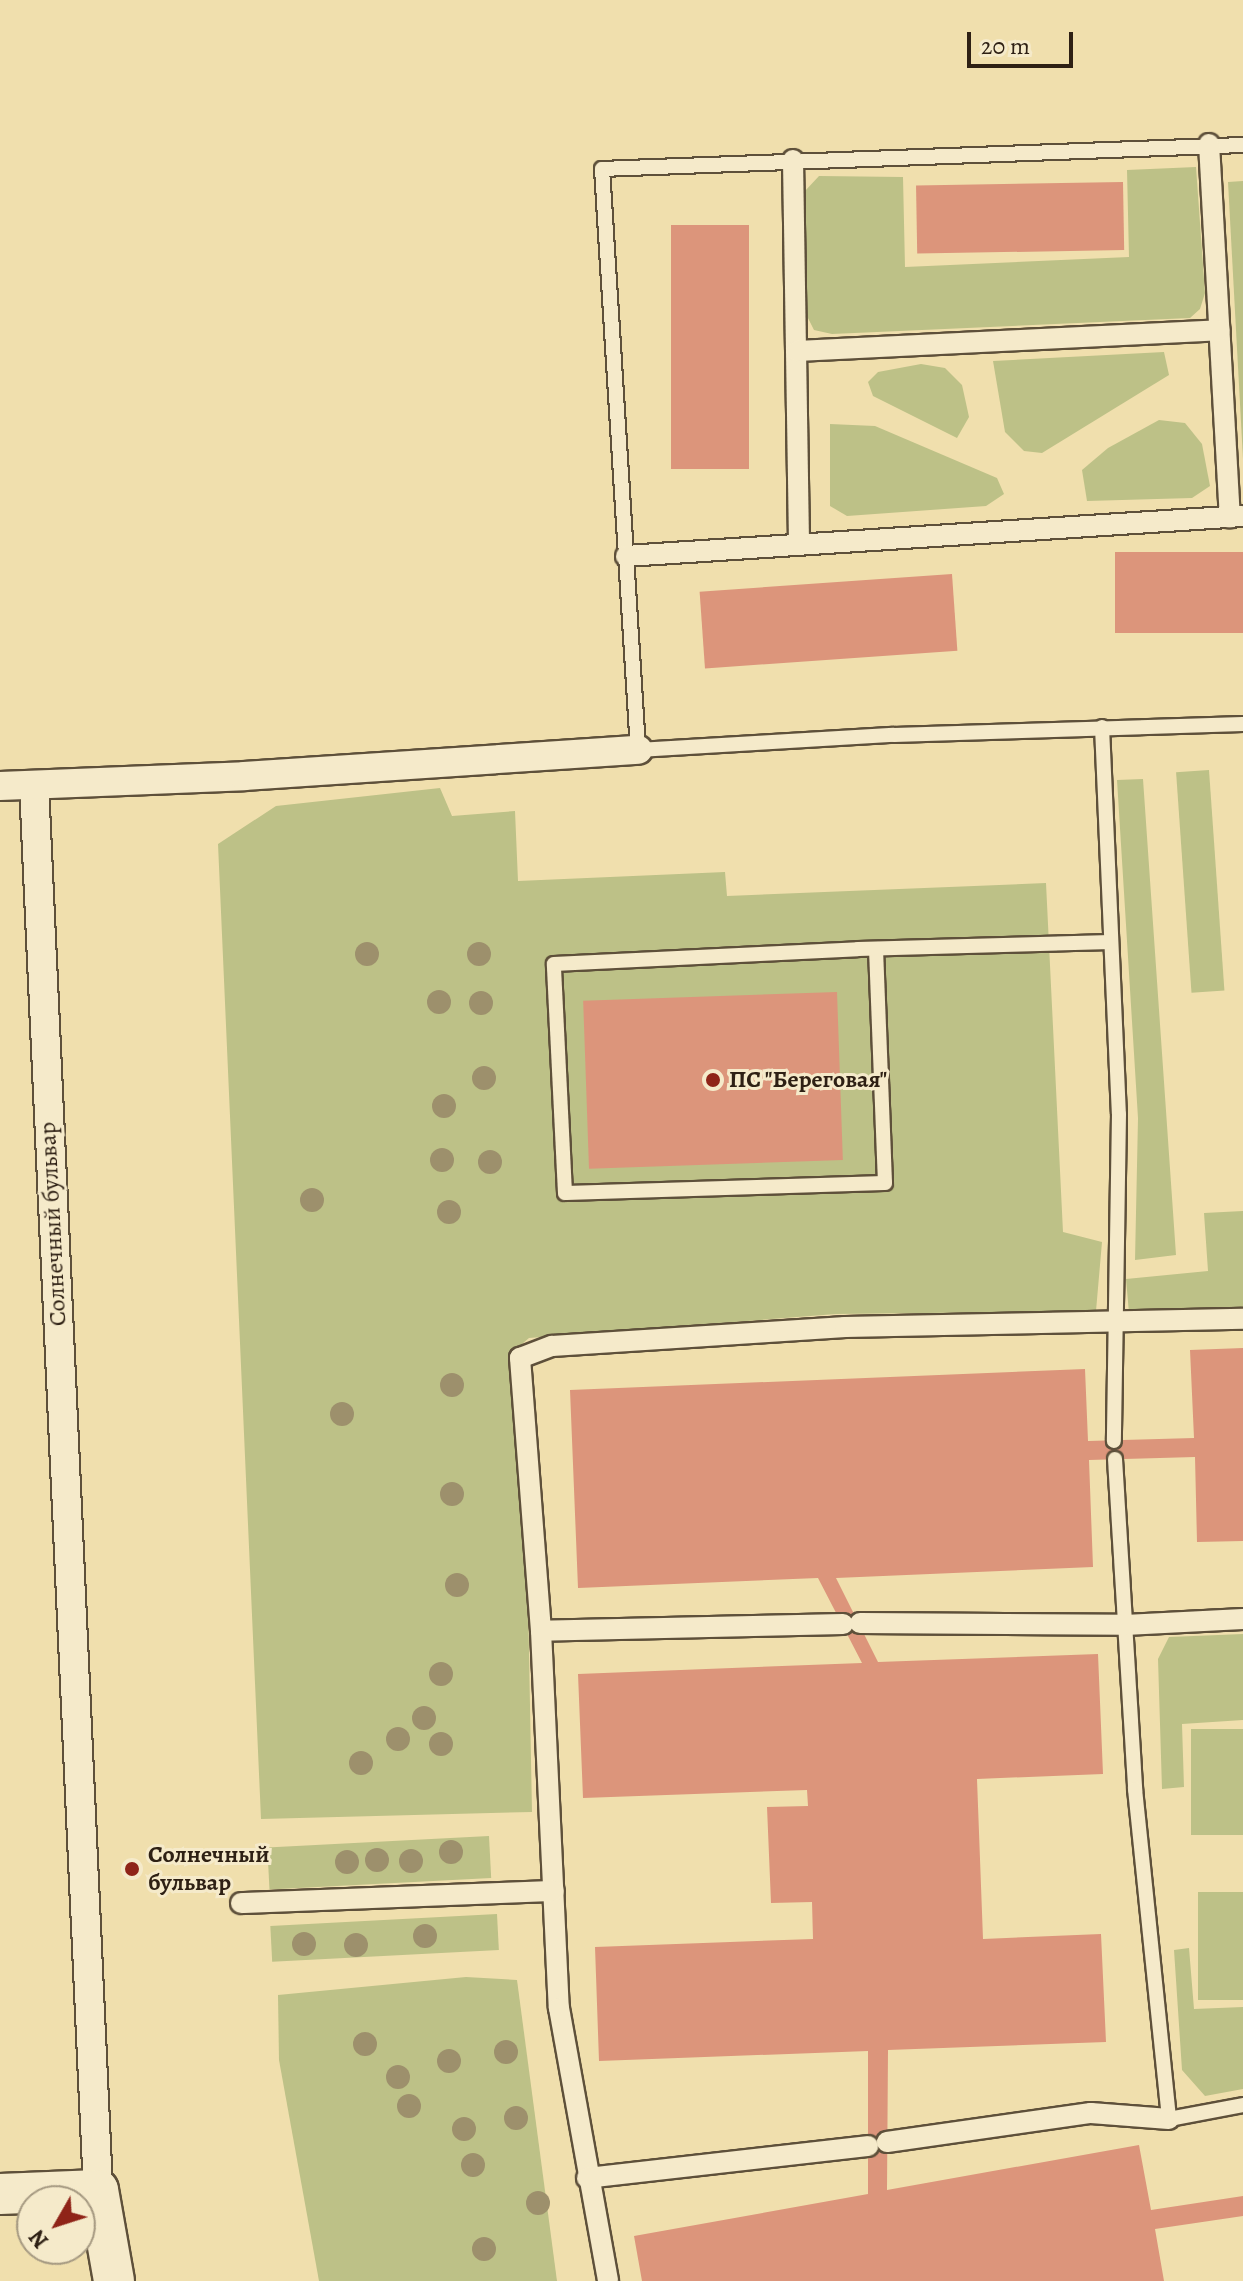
<!DOCTYPE html>
<meta charset="utf-8">
<style>
body{margin:0}
#map{position:relative;width:1243px;height:2281px;overflow:hidden;background:#f0dfad;font-family:Alegreya,serif}
div>[style]{position:absolute}
.green>*{inset:0;background:#bdc187;transform-origin:0 0}
.building>*{inset:0;background:#dc957b;transform-origin:0 0}
.roads{filter:drop-shadow(2px 0 #5e503a) drop-shadow(-2px 0 #5e503a) drop-shadow(0 2px #5e503a) drop-shadow(0 -2px #5e503a)}
.service>*{height:14px;margin:-7px;padding:0 7px;transform-origin:7px;border-radius:7px;background:#f5eaca}
.pedestrian>*{height:20px;margin:-10px;padding:0 10px;transform-origin:10px;border-radius:10px;background:#f5eaca}
.minor>*{height:28px;margin:-14px;padding:0 14px;transform-origin:14px;border-radius:14px;background:#f5eaca}
.secondary>*{height:40px;margin:-20px;padding:0 20px;transform-origin:20px;border-radius:20px;background:#f5eaca}
.trees>*{width:24px;height:24px;margin:-12px;border-radius:50%;background:#9d906c}
.dots>*{width:22px;height:22px;translate:-50% -50%;box-sizing:border-box;border:4px solid #f5eaca;border-radius:50%}
span{translate:-50% -50%;white-space:nowrap;text-align:center;line-height:1.15;-webkit-text-stroke:6px #f5eaca;paint-order:stroke}
.poi-label{font-size:24px;color:#2e2014;font-weight:700}
.left{translate:0 -50%;text-align:left}
.street-label{font-size:24px;color:#2e2014}
.north{position:absolute;left:16px;top:2185px;width:80px;height:80px;box-sizing:border-box;background:#f5eaca;border:2px solid #a59981;border-radius:50%;rotate:231deg;font-size:22px;font-weight:700;line-height:32px;text-align:center;color:#2e2014}
.north::after{content:'';display:block;margin:auto;width:28px;height:36px;background:#8f2418;clip-path:polygon(50% 0,100% 100%,50% 72%,0 100%)}
.scale{position:absolute;left:967px;top:32px;width:106px;height:36px;box-sizing:border-box;border:4px solid #2e2014;border-top:0;padding-left:10px;font-size:24px;line-height:28px;white-space:nowrap;color:#2e2014;-webkit-text-stroke:6px #f5eaca;paint-order:stroke}
</style>
<div id="map">
<div class="green">
<div style="clip-path:polygon(1196px 167px,1205px 293px,1200px 309px,1190px 318px,832px 334px,814px 330px,807px 316px,805px 191px,819px 176px,903px 177px,905px 267px,1129px 257px,1127px 170px)"></div>
<div style="clip-path:polygon(1243px 181px,1243px 459px,1228px 182px)"></div>
<div style="clip-path:polygon(1164px 352px,1169px 375px,1042px 453px,1024px 451px,1005px 432px,993px 361px)"></div>
<div style="clip-path:polygon(921px 364px,945px 368px,962px 385px,969px 417px,957px 438px,873px 396px,868px 382px,878px 372px)"></div>
<div style="clip-path:polygon(1159px 420px,1185px 423px,1202px 444px,1210px 486px,1192px 498px,1087px 501px,1082px 470px,1108px 448px)"></div>
<div style="clip-path:polygon(830px 424px,875px 426px,997px 478px,1004px 494px,986px 506px,847px 516px,830px 506px)"></div>
<div style="left:1209px;top:770px;width:221px;height:33px;rotate:86deg"></div>
<div style="clip-path:polygon(1143px 779px,1176px 1255px,1135px 1260px,1138px 1118px,1117px 780px)"></div>
<div style="clip-path:polygon(440px 788px,452px 816px,515px 811px,518px 881px,725px 872px,727px 896px,1046px 883px,1063px 1232px,1102px 1242px,1096px 1311px,836px 1314px,529px 1338px,508px 1356px,528px 1599px,532px 1812px,261px 1819px,218px 844px,276px 806px)"></div>
<div style="clip-path:polygon(1243px 1211px,1243px 1309px,1129px 1313px,1126px 1279px,1208px 1271px,1204px 1213px)"></div>
<div style="clip-path:polygon(1243px 1634px,1243px 1720px,1182px 1724px,1184px 1787px,1162px 1789px,1158px 1659px,1169px 1637px)"></div>
<div style="left:1243px;top:1729px;width:106px;height:52px;rotate:90deg"></div>
<div style="left:489px;top:1836px;width:42px;height:222px;rotate:87deg"></div>
<div style="left:1243px;top:1892px;width:108px;height:45px;rotate:90deg"></div>
<div style="left:497px;top:1914px;width:36px;height:227px;rotate:87deg"></div>
<div style="clip-path:polygon(1189px 1948px,1194px 2009px,1243px 2007px,1243px 2089px,1205px 2096px,1182px 2070px,1174px 1950px)"></div>
<div style="clip-path:polygon(466px 1977px,517px 1980px,557px 2281px,319px 2281px,279px 2060px,278px 1995px)"></div>
</div>
<div class="building">
<div style="left:1123px;top:182px;width:68px;height:207px;rotate:89deg"></div>
<div style="left:749px;top:225px;width:244px;height:78px;rotate:90deg"></div>
<div style="left:1243px;top:552px;width:81px;height:128px;rotate:90deg"></div>
<div style="left:952px;top:574px;width:77px;height:253px;rotate:86deg"></div>
<div style="left:837px;top:992px;width:168px;height:254px;rotate:88deg"></div>
<div style="clip-path:polygon(1243px 1348px,1243px 1541px,1197px 1542px,1195px 1457px,1089px 1460px,1093px 1567px,836px 1578px,878px 1662px,1098px 1654px,1103px 1774px,977px 1779px,983px 1939px,1101px 1934px,1106px 2042px,888px 2050px,887px 2190px,1139px 2145px,1151px 2210px,1243px 2196px,1243px 2216px,1155px 2229px,1164px 2281px,642px 2281px,634px 2236px,868px 2194px,868px 2051px,599px 2061px,595px 1947px,813px 1939px,812px 1902px,771px 1903px,767px 1807px,808px 1806px,807px 1790px,583px 1798px,578px 1674px,862px 1663px,818px 1578px,578px 1588px,570px 1390px,1085px 1369px,1088px 1441px,1194px 1438px,1190px 1350px)"></div>
</div>
<div class="roads">
<div class="service">
<div style="left:1243px;top:145px;width:641px;rotate:177.86deg"></div>
<div style="left:602px;top:169px;width:582px;rotate:86.45deg"></div>
<div style="left:638px;top:750px;width:256px;rotate:-3.4deg"></div>
<div style="left:894px;top:735px;width:349px;rotate:-1.8deg"></div>
<div style="left:1102px;top:727px;width:387px;rotate:87.5deg"></div>
<div style="left:1119px;top:1114px;width:327px;rotate:90.9deg"></div>
<div style="left:876px;top:949px;width:234px;rotate:87.8deg"></div>
<div style="left:885px;top:1183px;width:320px;rotate:178.2deg"></div>
<div style="left:565px;top:1193px;width:229px;rotate:-92.8deg"></div>
<div style="left:554px;top:964px;width:304px;rotate:-2.8deg"></div>
<div style="left:858px;top:949px;width:253px;rotate:-1.6deg"></div>
<div style="left:1115px;top:1459px;width:331px;rotate:86.5deg"></div>
<div style="left:1135px;top:1789px;width:332px;rotate:84.1deg"></div>
<div style="left:1169px;top:2119px;width:75px;rotate:-10.7deg"></div>
</div>
<div class="pedestrian">
<div style="left:1209px;top:144px;width:374px;rotate:86.8deg"></div>
<div style="left:793px;top:160px;width:383px;rotate:89.1deg"></div>
<div style="left:797px;top:351px;width:423px;rotate:-2.8deg"></div>
<div style="left:626px;top:556px;width:618px;rotate:-3.71deg"></div>
<div style="left:860px;top:1623px;width:265px;rotate:0.4deg"></div>
<div style="left:1125px;top:1625px;width:118px;rotate:-2.9deg"></div>
<div style="left:843px;top:1624px;width:302px;rotate:178.7deg"></div>
<div style="left:541px;top:1631px;width:274px;rotate:-94.4deg"></div>
<div style="left:520px;top:1358px;width:34px;rotate:-21deg"></div>
<div style="left:552px;top:1346px;width:294px;rotate:-3.7deg"></div>
<div style="left:845px;top:1327px;width:398px;rotate:-1.2deg"></div>
<div style="left:541px;top:1631px;width:377px;rotate:87.3deg"></div>
<div style="left:559px;top:2008px;width:277px;rotate:79.8deg"></div>
<div style="left:241px;top:1903px;width:313px;rotate:-2.2deg"></div>
<div style="left:887px;top:2142px;width:206px;rotate:-8.1deg"></div>
<div style="left:1091px;top:2113px;width:78px;rotate:4.4deg"></div>
<div style="left:587px;top:2178px;width:283px;rotate:-6.5deg"></div>
</div>
<div class="minor">
<div style="left:34px;top:785px;width:1406px;rotate:87.39deg"></div>
<div style="left:0;top:786px;width:244px;rotate:-2.3deg"></div>
<div style="left:244px;top:776px;width:395px;rotate:-3.8deg"></div>
</div>
<div class="secondary">
<div style="left:0;top:2194px;width:98px;rotate:-2.3deg"></div>
<div style="left:98px;top:2190px;width:92px;rotate:80deg"></div>
</div>
</div>
<div class="trees">
<div style="left:367px;top:954px"></div>
<div style="left:479px;top:954px"></div>
<div style="left:439px;top:1002px"></div>
<div style="left:481px;top:1003px"></div>
<div style="left:484px;top:1078px"></div>
<div style="left:444px;top:1106px"></div>
<div style="left:442px;top:1160px"></div>
<div style="left:490px;top:1162px"></div>
<div style="left:312px;top:1200px"></div>
<div style="left:449px;top:1212px"></div>
<div style="left:452px;top:1385px"></div>
<div style="left:342px;top:1414px"></div>
<div style="left:452px;top:1494px"></div>
<div style="left:457px;top:1585px"></div>
<div style="left:441px;top:1674px"></div>
<div style="left:424px;top:1718px"></div>
<div style="left:398px;top:1739px"></div>
<div style="left:441px;top:1744px"></div>
<div style="left:361px;top:1763px"></div>
<div style="left:451px;top:1852px"></div>
<div style="left:377px;top:1860px"></div>
<div style="left:411px;top:1861px"></div>
<div style="left:347px;top:1862px"></div>
<div style="left:425px;top:1936px"></div>
<div style="left:304px;top:1944px"></div>
<div style="left:356px;top:1945px"></div>
<div style="left:365px;top:2044px"></div>
<div style="left:506px;top:2052px"></div>
<div style="left:449px;top:2061px"></div>
<div style="left:398px;top:2077px"></div>
<div style="left:409px;top:2106px"></div>
<div style="left:516px;top:2118px"></div>
<div style="left:464px;top:2129px"></div>
<div style="left:473px;top:2165px"></div>
<div style="left:538px;top:2203px"></div>
<div style="left:484px;top:2249px"></div>
</div>
<div class="dots">
<div style="left:713px;top:1080px;background:#8f2418"></div>
<div style="left:132px;top:1869px;background:#8f2418"></div>
</div>
<div class="poi-label">
<span class="left" style="left:729px;top:1080px">ПС "Береговая"</span>
<span class="left" style="left:148px;top:1869px">Солнечный<br>бульвар</span>
</div>
<div class="street-label">
<span style="left:53px;top:1224px;rotate:-93deg">Солнечный бульвар</span>
</div>
<div class="north">N</div>
<div class="scale">20 m</div>
</div>
